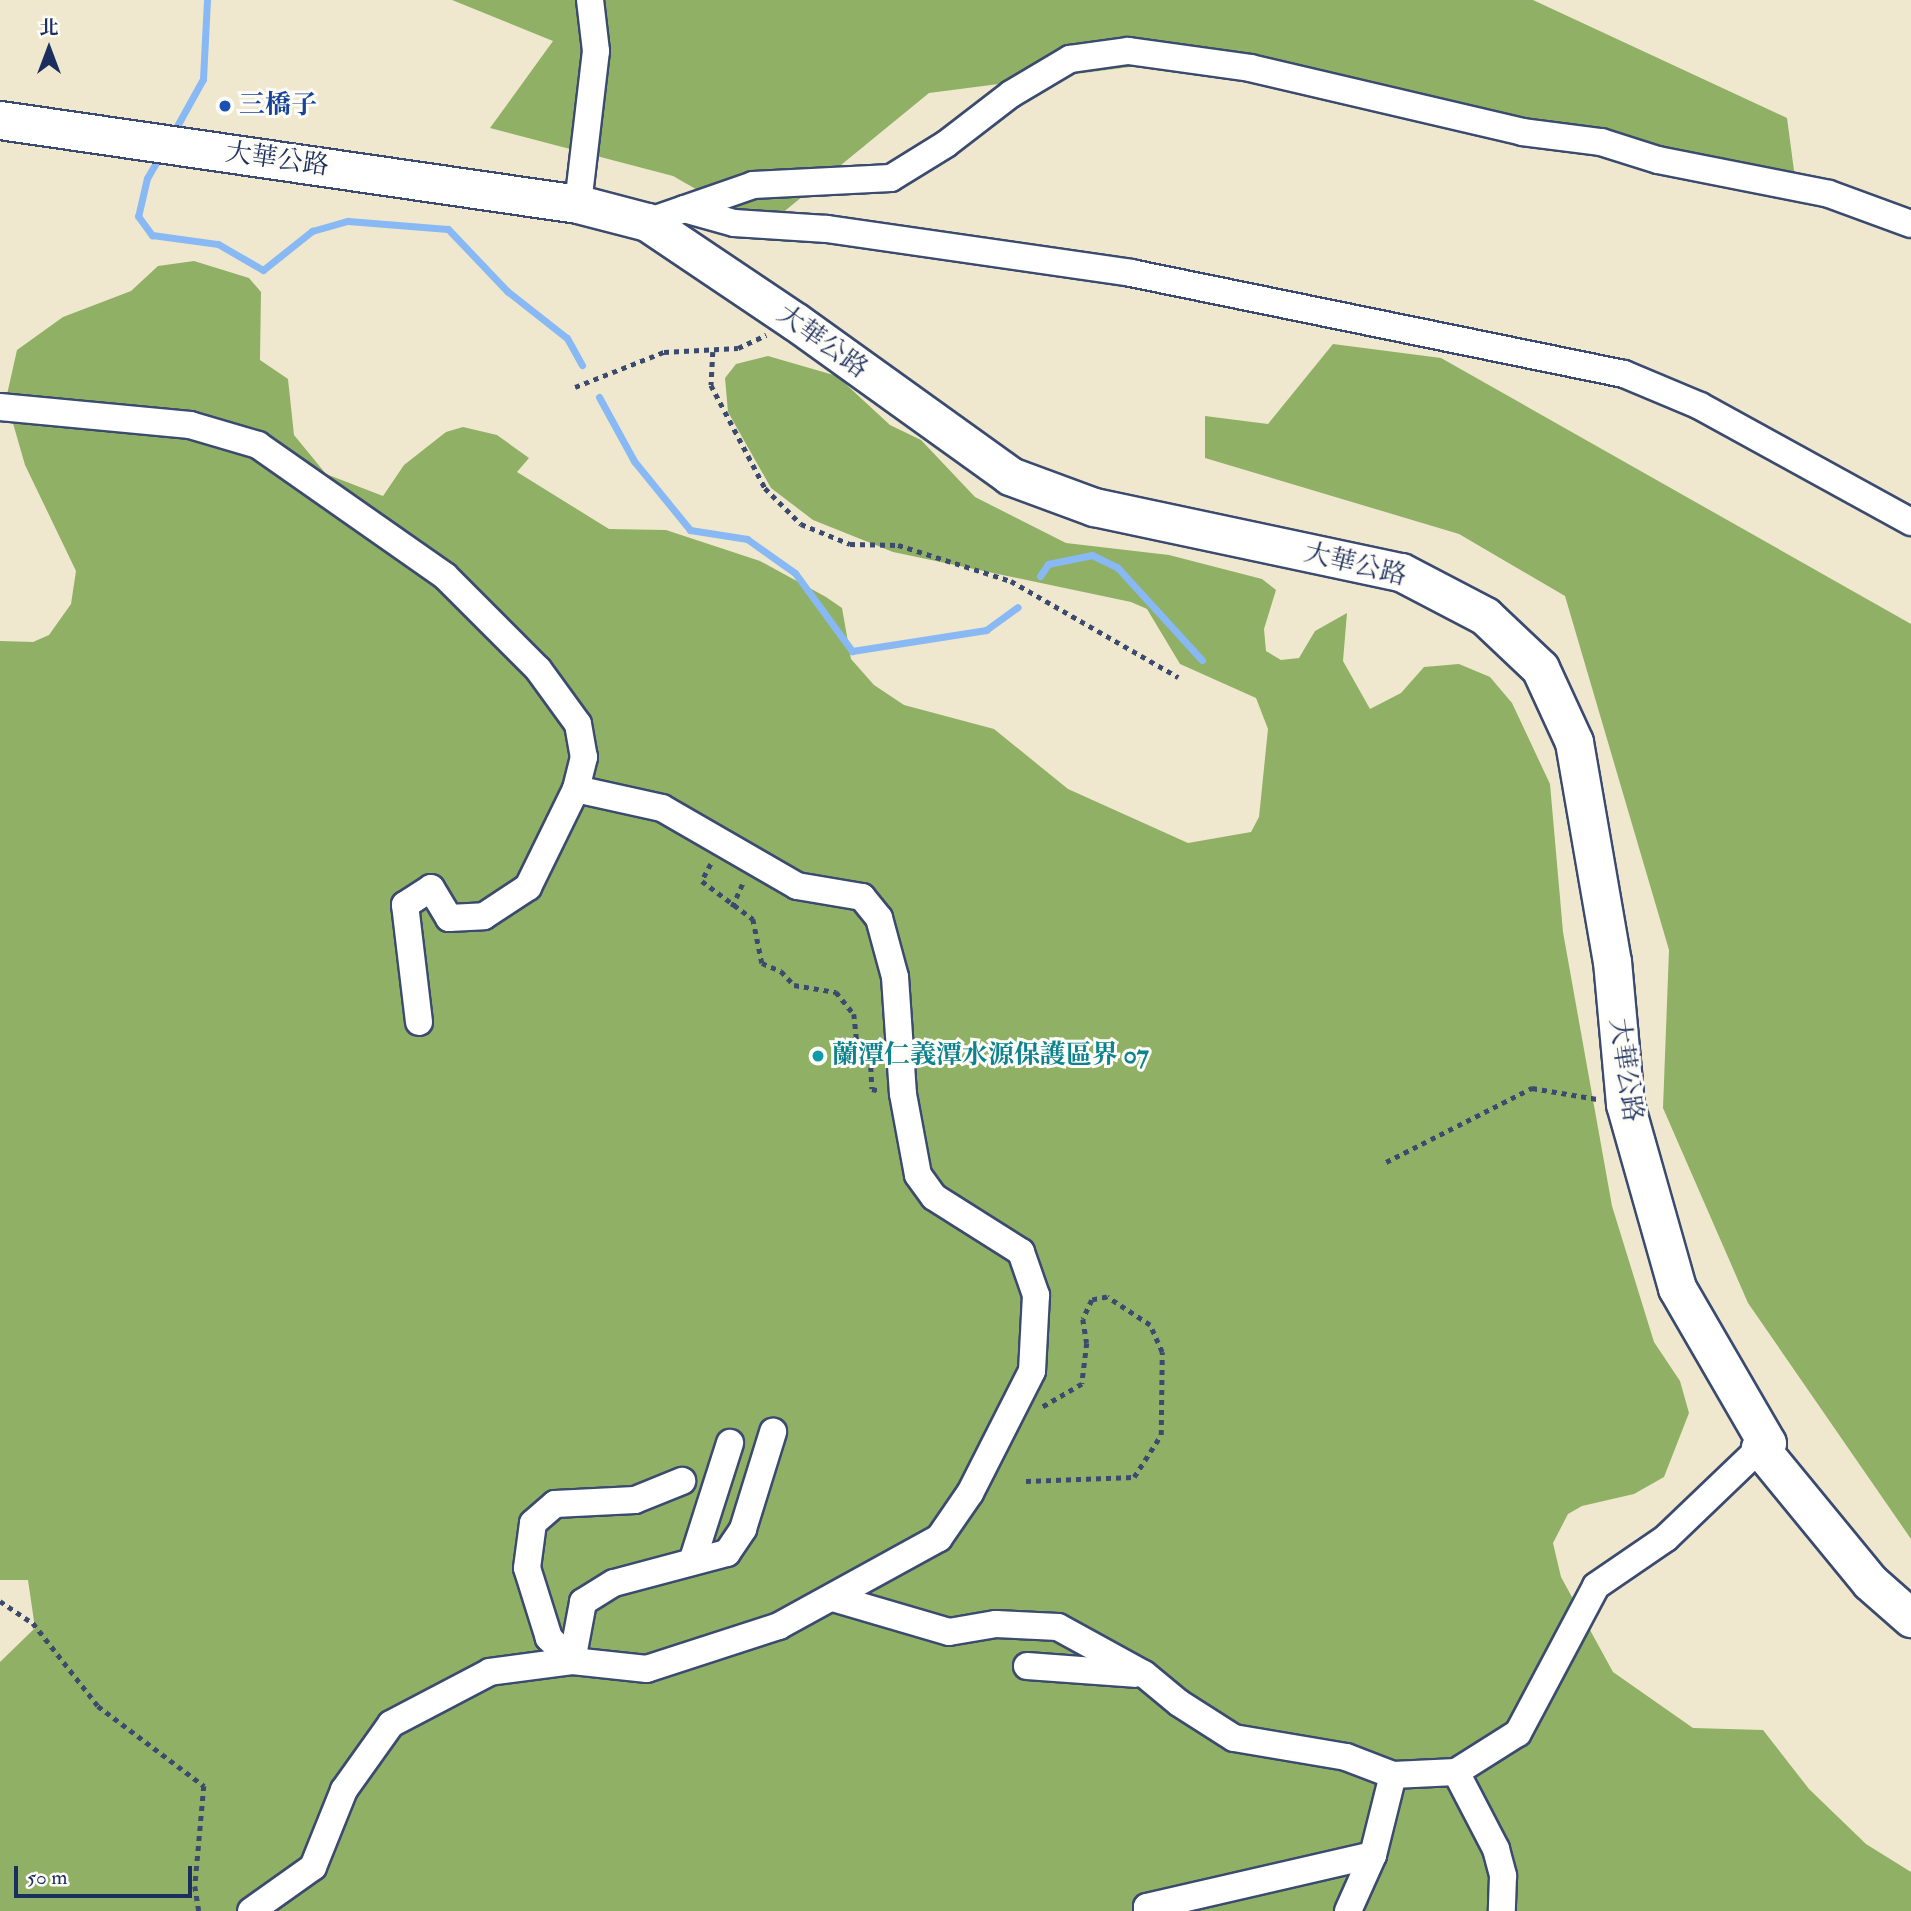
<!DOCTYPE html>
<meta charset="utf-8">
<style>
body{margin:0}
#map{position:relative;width:1911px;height:1911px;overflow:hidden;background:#efe8ce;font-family:"IM FELL Double Pica","Noto Serif TC",serif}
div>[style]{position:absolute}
.forest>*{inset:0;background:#90b165}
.stream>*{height:7px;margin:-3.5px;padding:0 3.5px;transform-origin:3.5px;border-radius:3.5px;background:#88b9f4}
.path>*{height:4.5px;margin-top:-2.25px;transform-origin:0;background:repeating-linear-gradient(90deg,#3b4b6f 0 5px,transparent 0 10px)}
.roads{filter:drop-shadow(2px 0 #3b4b6f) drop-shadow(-2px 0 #3b4b6f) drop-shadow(0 2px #3b4b6f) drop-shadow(0 -2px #3b4b6f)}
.street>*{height:26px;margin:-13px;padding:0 13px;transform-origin:13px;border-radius:13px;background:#fff}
.secondary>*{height:37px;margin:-18.5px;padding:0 18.5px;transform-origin:18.5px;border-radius:18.5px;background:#fff}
.dots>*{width:19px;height:19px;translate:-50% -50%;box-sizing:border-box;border:4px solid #fdfcf7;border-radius:50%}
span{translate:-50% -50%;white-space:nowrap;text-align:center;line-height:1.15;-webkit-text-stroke:6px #fdfcf7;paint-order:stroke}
.transit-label{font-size:26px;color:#164399;font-weight:700}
.left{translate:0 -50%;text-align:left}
.street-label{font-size:26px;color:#1b2f5e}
.culture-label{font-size:26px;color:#0d838f;font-weight:700}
.north{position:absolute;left:14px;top:14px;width:70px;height:70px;-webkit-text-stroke:5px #fdfcf7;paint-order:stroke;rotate:0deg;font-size:19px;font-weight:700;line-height:28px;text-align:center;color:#1b2f5e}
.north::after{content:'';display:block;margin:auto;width:24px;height:32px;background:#1b2f5e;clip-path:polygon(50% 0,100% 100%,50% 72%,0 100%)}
.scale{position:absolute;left:14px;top:1866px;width:178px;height:32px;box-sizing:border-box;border:4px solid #1b2f5e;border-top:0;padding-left:9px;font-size:21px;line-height:24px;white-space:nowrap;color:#1b2f5e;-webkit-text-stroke:5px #fdfcf7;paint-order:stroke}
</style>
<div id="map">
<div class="forest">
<div style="clip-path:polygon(452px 0,1533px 0,1787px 118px,1795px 178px,1153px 64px,929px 93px,764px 228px,673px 176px,490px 128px,553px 41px)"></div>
<div style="clip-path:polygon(194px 261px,249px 278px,261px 292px,260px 360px,288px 379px,294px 435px,326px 474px,383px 496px,404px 465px,446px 432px,463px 427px,497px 435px,529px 458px,517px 472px,609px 529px,666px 530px,760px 561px,826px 597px,842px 608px,851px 659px,874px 685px,904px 705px,994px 729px,1068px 789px,1188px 843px,1251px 832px,1259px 817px,1268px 729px,1256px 698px,1180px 664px,1147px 609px,1131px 602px,893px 552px,813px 520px,771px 488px,728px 412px,725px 378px,736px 364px,768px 356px,837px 376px,890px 425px,921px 440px,975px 497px,1066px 543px,1169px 555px,1262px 579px,1276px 590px,1264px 629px,1266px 651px,1281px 660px,1299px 658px,1315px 631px,1347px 613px,1343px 661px,1370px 709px,1401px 693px,1424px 667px,1459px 664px,1490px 677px,1512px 703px,1550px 784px,1563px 932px,1612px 1206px,1654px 1342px,1680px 1381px,1689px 1413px,1664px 1477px,1634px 1494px,1582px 1506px,1568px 1514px,1553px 1543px,1561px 1577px,1613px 1672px,1693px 1728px,1763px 1730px,1809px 1789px,1866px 1844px,1911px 1872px,1911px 1911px,0 1911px,0 1662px,35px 1628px,28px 1580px,0 1580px,0 641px,33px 642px,49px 635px,71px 604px,76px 571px,25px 465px,6px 399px,17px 350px,63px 317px,131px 291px,158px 266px)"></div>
<div style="clip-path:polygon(1333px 344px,1441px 358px,1911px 624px,1911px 1539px,1748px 1303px,1663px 1108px,1669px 950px,1565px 596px,1459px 534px,1205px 458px,1205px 416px,1268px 424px)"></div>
</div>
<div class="stream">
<div style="left:172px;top:135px;width:64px;rotate:-61deg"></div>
<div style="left:203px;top:79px;width:79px;rotate:-87.1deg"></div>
<div style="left:161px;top:154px;width:28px;rotate:120deg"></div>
<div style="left:147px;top:178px;width:39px;rotate:103deg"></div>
<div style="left:138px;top:216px;width:24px;rotate:54deg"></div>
<div style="left:152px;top:235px;width:67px;rotate:7.8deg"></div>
<div style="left:218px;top:244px;width:52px;rotate:30deg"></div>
<div style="left:263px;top:270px;width:63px;rotate:-38.5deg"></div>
<div style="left:312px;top:231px;width:37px;rotate:-16deg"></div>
<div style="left:348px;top:221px;width:100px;rotate:4.6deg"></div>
<div style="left:448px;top:229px;width:86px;rotate:46.4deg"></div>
<div style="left:507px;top:291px;width:76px;rotate:38.1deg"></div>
<div style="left:567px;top:338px;width:31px;rotate:61deg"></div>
<div style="left:599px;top:397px;width:73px;rotate:61.3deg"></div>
<div style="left:634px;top:461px;width:89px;rotate:50.9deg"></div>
<div style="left:690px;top:530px;width:58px;rotate:9deg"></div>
<div style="left:747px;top:539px;width:59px;rotate:35.3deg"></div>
<div style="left:795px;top:573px;width:97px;rotate:53.8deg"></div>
<div style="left:852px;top:651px;width:136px;rotate:-8.9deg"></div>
<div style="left:986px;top:630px;width:39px;rotate:-36deg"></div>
<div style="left:1040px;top:576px;width:14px;rotate:-56deg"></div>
<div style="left:1048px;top:564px;width:45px;rotate:-11.6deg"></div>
<div style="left:1092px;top:555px;width:28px;rotate:26deg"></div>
<div style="left:1117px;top:567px;width:126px;rotate:47.6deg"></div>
</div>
<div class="path">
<div style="left:713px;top:352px;width:33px;rotate:93deg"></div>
<div style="left:711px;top:385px;width:116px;rotate:62.3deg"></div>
<div style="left:765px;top:488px;width:51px;rotate:45deg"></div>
<div style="left:801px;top:524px;width:53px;rotate:22.2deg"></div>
<div style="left:850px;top:544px;width:48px;rotate:1.2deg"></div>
<div style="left:898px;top:545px;width:119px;rotate:17.7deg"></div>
<div style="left:1011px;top:581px;width:193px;rotate:29.9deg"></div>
<div style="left:575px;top:387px;width:96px;rotate:-21.5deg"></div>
<div style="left:664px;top:352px;width:74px;rotate:-3.1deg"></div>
<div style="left:738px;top:348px;width:31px;rotate:-25deg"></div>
<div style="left:711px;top:864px;width:19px;rotate:118deg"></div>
<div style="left:702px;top:881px;width:64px;rotate:36.7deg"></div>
<div style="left:753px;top:919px;width:45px;rotate:78.4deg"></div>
<div style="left:762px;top:963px;width:21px;rotate:23deg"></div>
<div style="left:781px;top:971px;width:19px;rotate:47deg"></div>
<div style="left:794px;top:985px;width:43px;rotate:9.5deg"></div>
<div style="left:836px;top:992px;width:28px;rotate:51deg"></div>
<div style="left:854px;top:1014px;width:38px;rotate:84deg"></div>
<div style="left:858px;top:1052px;width:20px;rotate:49deg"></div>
<div style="left:871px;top:1067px;width:22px;rotate:87deg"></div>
<div style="left:872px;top:1089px;width:9px;rotate:13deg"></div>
<div style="left:732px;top:907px;width:27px;rotate:-66deg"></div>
<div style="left:1386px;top:1162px;width:164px;rotate:-26.9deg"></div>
<div style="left:1532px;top:1088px;width:66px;rotate:9.6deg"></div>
<div style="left:1026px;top:1481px;width:108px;rotate:-2.1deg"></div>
<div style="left:1134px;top:1477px;width:50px;rotate:-57.3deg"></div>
<div style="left:1161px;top:1435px;width:83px;rotate:-89.3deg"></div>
<div style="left:1162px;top:1352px;width:30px;rotate:-114deg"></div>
<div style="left:1150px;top:1325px;width:51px;rotate:-146.9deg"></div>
<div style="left:1107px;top:1297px;width:15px;rotate:169deg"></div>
<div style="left:1092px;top:1300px;width:21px;rotate:115deg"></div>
<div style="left:1083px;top:1319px;width:24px;rotate:81deg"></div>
<div style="left:1087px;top:1343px;width:41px;rotate:97deg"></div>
<div style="left:1082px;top:1384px;width:48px;rotate:149.7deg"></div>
<div style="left:0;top:1601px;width:40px;rotate:34deg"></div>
<div style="left:33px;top:1623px;width:105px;rotate:51.9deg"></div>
<div style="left:98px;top:1706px;width:133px;rotate:37deg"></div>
<div style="left:204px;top:1786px;width:100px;rotate:95.1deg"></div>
<div style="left:195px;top:1886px;width:25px;rotate:81deg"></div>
</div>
<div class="roads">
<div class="street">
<div style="left:578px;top:204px;width:154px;rotate:-83.3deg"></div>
<div style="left:596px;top:51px;width:51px;rotate:-96.7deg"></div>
<div style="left:684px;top:209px;width:52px;rotate:15.6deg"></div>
<div style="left:734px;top:223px;width:93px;rotate:3.7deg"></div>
<div style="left:827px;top:229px;width:307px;rotate:8.2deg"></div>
<div style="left:1131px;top:273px;width:503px;rotate:11.58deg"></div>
<div style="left:1624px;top:374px;width:82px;rotate:22.8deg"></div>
<div style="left:1700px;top:406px;width:241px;rotate:28.8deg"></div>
<div style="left:647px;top:222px;width:112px;rotate:-19.2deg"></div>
<div style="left:753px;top:185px;width:138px;rotate:-2.9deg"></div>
<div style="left:891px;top:178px;width:65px;rotate:-31.7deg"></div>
<div style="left:946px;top:144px;width:82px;rotate:-37.6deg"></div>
<div style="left:1011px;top:94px;width:69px;rotate:-30.7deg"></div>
<div style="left:1070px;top:59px;width:59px;rotate:-7.9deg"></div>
<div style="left:1128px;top:51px;width:123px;rotate:7.9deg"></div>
<div style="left:1250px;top:68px;width:279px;rotate:13.2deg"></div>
<div style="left:1522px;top:132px;width:80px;rotate:7.2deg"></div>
<div style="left:1601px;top:142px;width:60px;rotate:17.5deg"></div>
<div style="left:1658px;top:160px;width:174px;rotate:11.2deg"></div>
<div style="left:1829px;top:194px;width:87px;rotate:20.1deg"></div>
<div style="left:0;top:407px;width:191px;rotate:5.4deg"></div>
<div style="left:190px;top:425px;width:71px;rotate:16.4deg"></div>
<div style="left:258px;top:445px;width:228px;rotate:35deg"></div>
<div style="left:445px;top:576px;width:132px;rotate:45deg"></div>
<div style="left:538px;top:669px;width:68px;rotate:54deg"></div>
<div style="left:578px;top:724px;width:34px;rotate:80deg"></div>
<div style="left:584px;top:757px;width:33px;rotate:104deg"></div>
<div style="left:576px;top:789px;width:88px;rotate:12.5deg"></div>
<div style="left:662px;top:808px;width:156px;rotate:30deg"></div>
<div style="left:797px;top:886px;width:66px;rotate:9.6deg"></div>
<div style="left:862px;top:897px;width:27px;rotate:51deg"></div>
<div style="left:879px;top:918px;width:61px;rotate:74.8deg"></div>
<div style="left:895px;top:977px;width:117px;rotate:86.1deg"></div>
<div style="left:903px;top:1094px;width:82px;rotate:79.5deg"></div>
<div style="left:918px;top:1175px;width:27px;rotate:54deg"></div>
<div style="left:934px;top:1197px;width:103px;rotate:32.3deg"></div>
<div style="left:1021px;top:1252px;width:46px;rotate:70.8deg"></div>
<div style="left:1036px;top:1295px;width:76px;rotate:93deg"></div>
<div style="left:1032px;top:1371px;width:137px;rotate:116.9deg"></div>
<div style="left:970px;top:1493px;width:55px;rotate:124.6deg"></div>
<div style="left:939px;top:1538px;width:183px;rotate:151.2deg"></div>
<div style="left:779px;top:1626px;width:139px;rotate:162deg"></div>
<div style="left:647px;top:1669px;width:75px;rotate:-173.9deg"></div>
<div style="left:572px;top:1661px;width:83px;rotate:172.4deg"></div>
<div style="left:490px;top:1672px;width:112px;rotate:152.3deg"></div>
<div style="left:391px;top:1724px;width:81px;rotate:125.5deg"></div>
<div style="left:344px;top:1790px;width:83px;rotate:111.9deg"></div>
<div style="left:313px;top:1867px;width:76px;rotate:144.6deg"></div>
<div style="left:419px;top:1022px;width:118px;rotate:-96.8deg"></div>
<div style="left:405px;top:905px;width:31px;rotate:-33deg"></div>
<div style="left:431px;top:888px;width:35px;rotate:59deg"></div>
<div style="left:449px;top:918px;width:35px;rotate:-3deg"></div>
<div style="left:484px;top:916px;width:53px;rotate:-33.4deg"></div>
<div style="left:528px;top:887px;width:109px;rotate:-63.9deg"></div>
<div style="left:693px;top:1559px;width:122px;rotate:-72.3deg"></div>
<div style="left:833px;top:1598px;width:121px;rotate:16.3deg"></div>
<div style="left:949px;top:1632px;width:48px;rotate:-9.7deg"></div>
<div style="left:996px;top:1624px;width:62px;rotate:2.8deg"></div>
<div style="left:1058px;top:1627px;width:98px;rotate:28.7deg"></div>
<div style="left:1144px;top:1674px;width:45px;rotate:39.6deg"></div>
<div style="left:1179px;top:1703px;width:65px;rotate:32.5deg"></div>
<div style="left:1234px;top:1738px;width:114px;rotate:9.6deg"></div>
<div style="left:1346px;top:1757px;width:50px;rotate:21deg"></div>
<div style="left:1393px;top:1775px;width:63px;rotate:-2.7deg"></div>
<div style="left:1456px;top:1772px;width:73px;rotate:-32.2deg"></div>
<div style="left:1518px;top:1733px;width:166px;rotate:-62deg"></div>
<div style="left:1596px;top:1586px;width:85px;rotate:-34.4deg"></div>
<div style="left:1666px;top:1538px;width:130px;rotate:-43.8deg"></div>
<div style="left:572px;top:1661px;width:60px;rotate:-79.4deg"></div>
<div style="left:583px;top:1602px;width:36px;rotate:-32deg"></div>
<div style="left:614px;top:1583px;width:117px;rotate:-14.9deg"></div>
<div style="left:727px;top:1553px;width:29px;rotate:-56deg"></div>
<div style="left:743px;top:1529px;width:102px;rotate:-72.8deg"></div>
<div style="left:572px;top:1661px;width:33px;rotate:-135deg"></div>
<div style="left:549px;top:1638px;width:73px;rotate:-107.4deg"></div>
<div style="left:527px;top:1568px;width:45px;rotate:-82.4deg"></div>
<div style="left:533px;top:1523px;width:29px;rotate:-41deg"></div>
<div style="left:555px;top:1504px;width:80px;rotate:-2.9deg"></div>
<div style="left:635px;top:1500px;width:51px;rotate:-22deg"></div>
<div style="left:1027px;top:1666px;width:108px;rotate:4.2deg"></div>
<div style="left:1456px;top:1772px;width:87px;rotate:62.5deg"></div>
<div style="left:1496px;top:1849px;width:28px;rotate:75deg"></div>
<div style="left:1503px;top:1876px;width:35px;rotate:92deg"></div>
<div style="left:1147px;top:1911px;width:4px;rotate:-90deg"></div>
<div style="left:1147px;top:1907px;width:232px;rotate:-13deg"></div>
<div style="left:1373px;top:1855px;width:82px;rotate:-76deg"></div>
<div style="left:1348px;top:1911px;width:61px;rotate:-65.9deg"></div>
</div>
<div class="secondary">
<div style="left:0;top:120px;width:584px;rotate:8.27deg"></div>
<div style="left:578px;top:204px;width:71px;rotate:14.6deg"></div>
<div style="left:647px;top:222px;width:179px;rotate:33.9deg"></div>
<div style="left:796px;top:322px;width:264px;rotate:35.7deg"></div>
<div style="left:1010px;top:476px;width:90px;rotate:20.3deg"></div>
<div style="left:1094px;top:507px;width:314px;rotate:12deg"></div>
<div style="left:1401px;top:572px;width:95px;rotate:27.6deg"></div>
<div style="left:1485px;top:616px;width:76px;rotate:43.4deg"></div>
<div style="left:1540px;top:668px;width:81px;rotate:65.3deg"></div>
<div style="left:1574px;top:742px;width:222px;rotate:80.2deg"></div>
<div style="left:1612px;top:961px;width:144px;rotate:84.8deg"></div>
<div style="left:1625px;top:1104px;width:191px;rotate:74.2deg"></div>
<div style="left:1677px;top:1288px;width:179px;rotate:59.9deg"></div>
<div style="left:1767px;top:1443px;width:9px;rotate:144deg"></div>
<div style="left:1760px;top:1448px;width:173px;rotate:50.6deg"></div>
<div style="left:1870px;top:1582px;width:55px;rotate:41.3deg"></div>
</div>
</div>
<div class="dots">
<div style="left:225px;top:106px;background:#1a4fb4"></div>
<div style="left:818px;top:1056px;background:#0f9aa8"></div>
</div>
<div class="transit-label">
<span class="left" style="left:239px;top:106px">三橋子</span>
</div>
<div class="street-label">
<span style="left:277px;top:160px;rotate:8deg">大華公路</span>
<span style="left:822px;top:342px;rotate:36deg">大華公路</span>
<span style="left:1355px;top:565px;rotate:14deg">大華公路</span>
<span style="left:1625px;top:1070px;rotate:82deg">大華公路</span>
</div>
<div class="culture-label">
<span class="left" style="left:832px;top:1056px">蘭潭仁義潭水源保護區界 07</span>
</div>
<div class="north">北</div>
<div class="scale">50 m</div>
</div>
